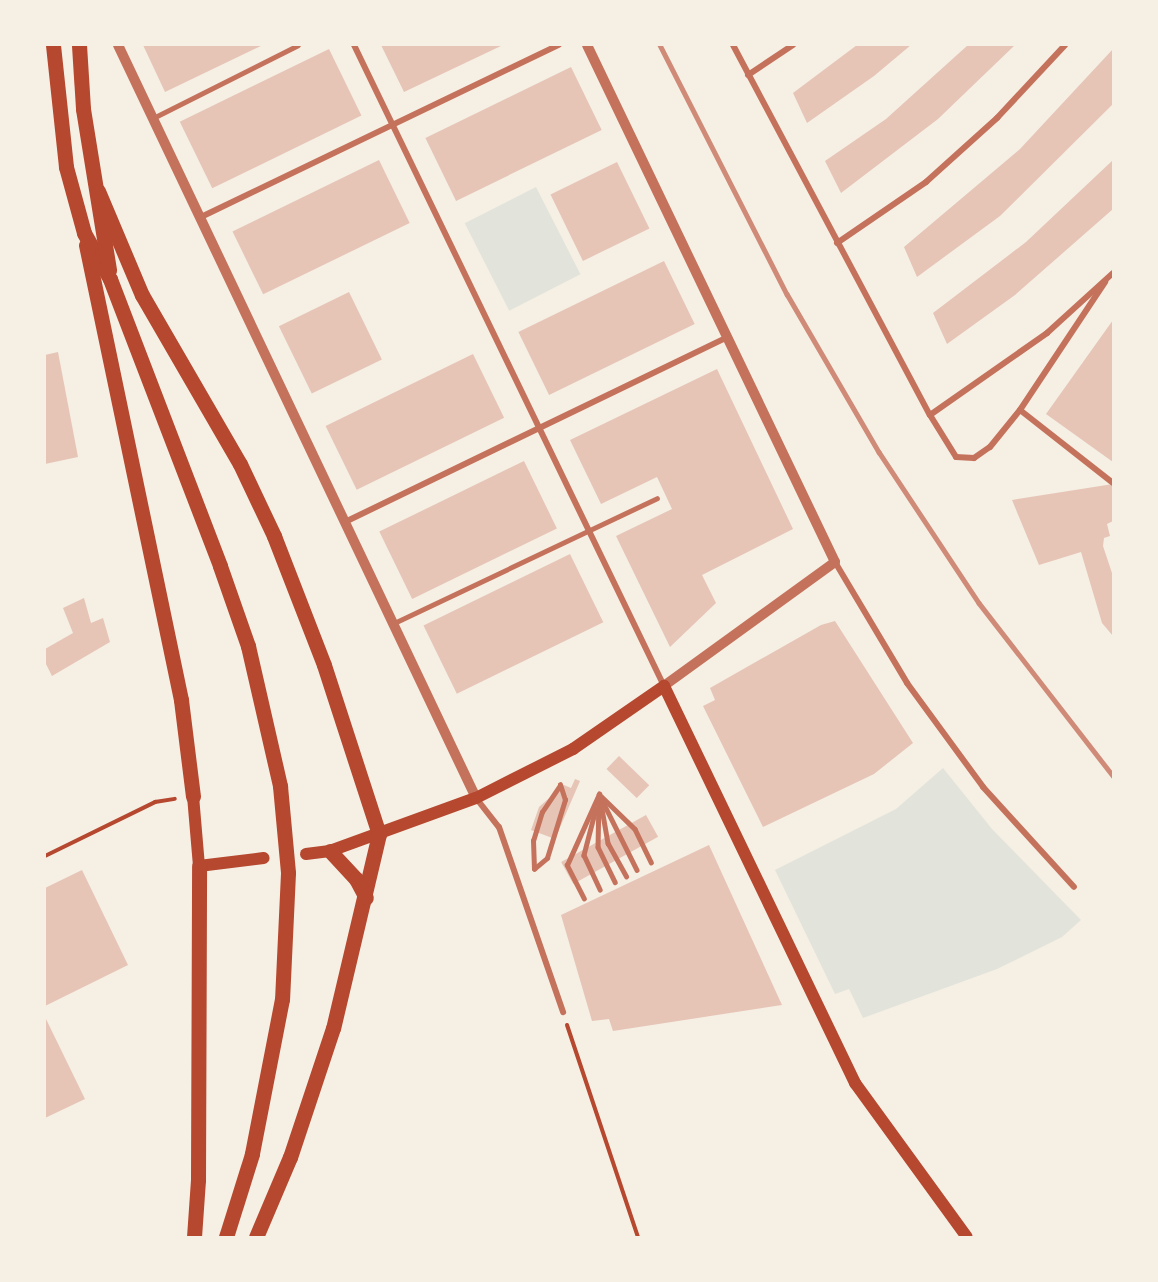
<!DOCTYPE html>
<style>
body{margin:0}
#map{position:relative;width:1158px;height:1282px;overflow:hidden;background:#f6efe4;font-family:"Exo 2",sans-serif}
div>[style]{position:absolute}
.green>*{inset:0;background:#e2e4dc;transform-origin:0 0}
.building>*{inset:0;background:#e6c5b7;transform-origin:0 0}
.path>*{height:4px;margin:-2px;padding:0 2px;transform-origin:2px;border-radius:2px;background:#b5482f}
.service>*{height:4.5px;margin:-2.25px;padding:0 2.25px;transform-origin:2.25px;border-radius:2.25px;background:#c5725c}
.pedestrian>*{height:5px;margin:-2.5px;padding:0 2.5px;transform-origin:2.5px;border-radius:2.5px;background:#c5725c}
.minor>*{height:6px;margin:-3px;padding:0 3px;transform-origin:3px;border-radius:3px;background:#c5725c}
.tertiary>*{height:10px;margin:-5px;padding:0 5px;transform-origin:5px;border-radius:5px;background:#c5725c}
.secondary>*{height:12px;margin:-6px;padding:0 6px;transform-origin:6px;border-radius:6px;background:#b5482f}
.primary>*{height:15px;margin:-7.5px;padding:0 7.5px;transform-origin:7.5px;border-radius:7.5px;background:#b5482f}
.rail>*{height:4.5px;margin:-2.25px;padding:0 2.25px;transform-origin:2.25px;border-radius:2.25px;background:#cf8b77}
span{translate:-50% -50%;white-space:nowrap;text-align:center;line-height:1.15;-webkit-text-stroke:6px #f6efe4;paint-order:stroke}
.frame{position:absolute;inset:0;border:46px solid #f6efe4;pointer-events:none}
</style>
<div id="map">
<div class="green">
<div style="left:536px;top:187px;width:98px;height:80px;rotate:63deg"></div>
<div style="clip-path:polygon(943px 768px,992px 829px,1081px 920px,1062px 937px,997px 969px,863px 1018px,849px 989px,835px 994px,775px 870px,896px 809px)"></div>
</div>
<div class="building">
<div style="clip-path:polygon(143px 45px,263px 45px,165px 92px)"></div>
<div style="clip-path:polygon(381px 45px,503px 45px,404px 92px)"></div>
<div style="clip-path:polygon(857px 45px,911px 45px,874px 76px,807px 123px,793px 93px)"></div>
<div style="clip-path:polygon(968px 45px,1015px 45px,938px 119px,841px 193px,825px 161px,886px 119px)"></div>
<div style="left:329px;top:49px;width:74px;height:166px;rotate:64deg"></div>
<div style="clip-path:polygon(1113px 49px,1113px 104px,1000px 216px,917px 277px,904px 247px,1020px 149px)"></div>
<div style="left:571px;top:67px;width:70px;height:162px;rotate:64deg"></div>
<div style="left:379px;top:160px;width:70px;height:163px;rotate:64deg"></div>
<div style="clip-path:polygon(1113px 160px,1113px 209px,1015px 295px,947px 344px,933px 313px,1026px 242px)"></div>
<div style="left:617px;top:162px;width:74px;height:74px;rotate:64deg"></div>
<div style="left:664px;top:261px;width:70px;height:162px;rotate:64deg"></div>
<div style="left:349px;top:292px;width:75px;height:78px;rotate:64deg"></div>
<div style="clip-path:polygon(1113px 320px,1113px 462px,1046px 414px)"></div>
<div style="clip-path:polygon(58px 352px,78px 457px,45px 464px,45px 355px)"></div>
<div style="left:473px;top:354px;width:71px;height:164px;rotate:64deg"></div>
<div style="clip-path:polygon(717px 369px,793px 529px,702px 575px,716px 603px,670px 647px,616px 536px,672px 509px,657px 477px,601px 504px,570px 440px)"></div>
<div style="left:524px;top:461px;width:75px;height:161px;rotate:64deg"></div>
<div style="clip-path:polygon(1113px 484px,1113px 521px,1107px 524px,1110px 536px,1104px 538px,1103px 546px,1113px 576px,1113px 636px,1102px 623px,1081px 552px,1039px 565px,1012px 500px)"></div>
<div style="left:570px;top:554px;width:76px;height:163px;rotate:64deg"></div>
<div style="clip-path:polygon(84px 598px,91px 623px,103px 618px,110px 642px,52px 676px,45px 662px,45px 649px,73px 633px,63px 608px)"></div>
<div style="clip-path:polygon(835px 621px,913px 743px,874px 774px,763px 827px,703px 706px,715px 700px,710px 688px,821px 625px)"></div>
<div style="left:619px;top:756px;width:42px;height:18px;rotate:44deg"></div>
<div style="clip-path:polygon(575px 779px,580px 781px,555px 839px,531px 830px,539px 807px,564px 785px,571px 788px)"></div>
<div style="left:646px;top:815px;width:25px;height:97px;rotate:61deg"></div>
<div style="clip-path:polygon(709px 845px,782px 1005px,613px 1031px,609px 1019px,592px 1021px,561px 915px)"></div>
<div style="clip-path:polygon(82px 870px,128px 965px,45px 1006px,45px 888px)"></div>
<div style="clip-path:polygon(45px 1017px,85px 1099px,45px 1118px)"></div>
</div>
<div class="path">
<div style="left:45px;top:856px;width:123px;rotate:-26.1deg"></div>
<div style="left:155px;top:802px;width:20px;rotate:-9deg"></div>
<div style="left:567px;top:1025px;width:224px;rotate:71.5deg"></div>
</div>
<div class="service">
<div style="left:599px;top:794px;width:50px;rotate:44.2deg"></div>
<div style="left:635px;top:829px;width:37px;rotate:64deg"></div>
<div style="left:599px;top:797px;width:50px;rotate:91.1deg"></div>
<div style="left:598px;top:847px;width:39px;rotate:64deg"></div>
<div style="left:602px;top:800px;width:78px;rotate:63.4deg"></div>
<div style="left:601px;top:803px;width:41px;rotate:80.1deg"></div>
<div style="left:608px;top:843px;width:38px;rotate:61deg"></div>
<div style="left:596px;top:809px;width:48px;rotate:104.6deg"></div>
<div style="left:584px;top:855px;width:38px;rotate:65deg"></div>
<div style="left:534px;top:869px;width:17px;rotate:-40deg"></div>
<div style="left:547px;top:858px;width:61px;rotate:-72.8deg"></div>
<div style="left:565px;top:800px;width:16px;rotate:-108deg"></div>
<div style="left:534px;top:869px;width:28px;rotate:-92deg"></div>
<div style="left:533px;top:841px;width:30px;rotate:-73deg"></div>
<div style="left:542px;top:812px;width:32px;rotate:-56deg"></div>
<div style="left:584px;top:899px;width:38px;rotate:-117deg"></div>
<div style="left:567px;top:865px;width:78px;rotate:-65.7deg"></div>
</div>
<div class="pedestrian">
<div style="left:153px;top:118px;width:162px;rotate:-26.7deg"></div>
<div style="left:394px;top:623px;width:291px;rotate:-25.4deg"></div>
</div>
<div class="minor">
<div style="left:354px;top:45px;width:712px;rotate:64.19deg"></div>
<div style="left:733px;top:45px;width:419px;rotate:62deg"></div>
<div style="left:930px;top:415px;width:49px;rotate:58.2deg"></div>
<div style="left:956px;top:457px;width:18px;rotate:3deg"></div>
<div style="left:974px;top:458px;width:19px;rotate:-35deg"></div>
<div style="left:990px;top:447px;width:48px;rotate:-51deg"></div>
<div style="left:1020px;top:410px;width:154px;rotate:-56.4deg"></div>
<div style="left:748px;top:75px;width:54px;rotate:-33.7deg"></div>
<div style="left:201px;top:217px;width:397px;rotate:-25.7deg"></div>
<div style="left:837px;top:243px;width:108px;rotate:-34.4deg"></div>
<div style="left:926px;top:182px;width:96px;rotate:-42deg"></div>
<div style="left:997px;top:118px;width:100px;rotate:-47deg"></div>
<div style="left:1020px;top:410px;width:118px;rotate:38.1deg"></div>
<div style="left:930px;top:415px;width:143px;rotate:-35deg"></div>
<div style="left:1047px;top:333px;width:89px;rotate:-42.3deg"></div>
<div style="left:347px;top:521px;width:422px;rotate:-25.8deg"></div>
<div style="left:835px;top:562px;width:141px;rotate:59.2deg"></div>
<div style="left:907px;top:683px;width:129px;rotate:53.8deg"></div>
<div style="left:983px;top:787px;width:135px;rotate:47.7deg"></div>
<div style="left:476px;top:798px;width:37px;rotate:52deg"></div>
<div style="left:499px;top:827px;width:196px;rotate:70.9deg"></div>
</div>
<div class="tertiary">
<div style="left:118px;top:45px;width:834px;rotate:64.57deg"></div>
<div style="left:587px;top:45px;width:573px;rotate:64.37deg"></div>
<div style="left:835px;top:562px;width:211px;rotate:144.1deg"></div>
</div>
<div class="secondary">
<div style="left:193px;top:796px;width:70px;rotate:85.1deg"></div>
<div style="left:199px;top:866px;width:65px;rotate:-7deg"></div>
<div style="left:306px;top:854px;width:24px;rotate:-7deg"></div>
<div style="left:330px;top:851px;width:155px;rotate:-20deg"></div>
<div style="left:476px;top:798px;width:109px;rotate:-26.8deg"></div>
<div style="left:573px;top:749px;width:111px;rotate:-34.7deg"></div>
<div style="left:664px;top:686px;width:441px;rotate:64.3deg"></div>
<div style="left:855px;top:1083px;width:190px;rotate:54deg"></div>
</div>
<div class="primary">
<div style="left:53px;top:45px;width:123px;rotate:83.9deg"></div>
<div style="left:66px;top:167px;width:68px;rotate:74.7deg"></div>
<div style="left:84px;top:233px;width:53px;rotate:60.5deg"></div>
<div style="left:110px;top:279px;width:307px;rotate:69deg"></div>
<div style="left:220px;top:566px;width:85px;rotate:70.7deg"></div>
<div style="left:248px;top:646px;width:144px;rotate:77.1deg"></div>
<div style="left:280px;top:786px;width:87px;rotate:84.7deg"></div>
<div style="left:288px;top:873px;width:126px;rotate:92.7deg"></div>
<div style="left:282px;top:999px;width:158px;rotate:101deg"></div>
<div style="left:252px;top:1154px;width:87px;rotate:107.4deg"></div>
<div style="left:79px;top:45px;width:64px;rotate:86.4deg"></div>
<div style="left:83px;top:109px;width:163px;rotate:80.8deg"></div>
<div style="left:98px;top:191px;width:113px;rotate:67.1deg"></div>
<div style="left:142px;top:295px;width:195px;rotate:59.9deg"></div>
<div style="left:240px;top:464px;width:80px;rotate:64.7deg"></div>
<div style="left:274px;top:536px;width:138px;rotate:68.8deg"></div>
<div style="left:324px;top:665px;width:178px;rotate:72deg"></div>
<div style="left:379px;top:834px;width:199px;rotate:103.3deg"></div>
<div style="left:333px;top:1028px;width:136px;rotate:108.4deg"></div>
<div style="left:290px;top:1157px;width:87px;rotate:113deg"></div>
<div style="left:86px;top:245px;width:465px;rotate:78.2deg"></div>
<div style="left:181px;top:700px;width:97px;rotate:82.9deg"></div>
<div style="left:330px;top:851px;width:38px;rotate:47deg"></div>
<div style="left:356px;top:879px;width:21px;rotate:62deg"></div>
<div style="left:194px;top:1237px;width:57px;rotate:-86deg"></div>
<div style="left:198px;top:1180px;width:314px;rotate:-89.8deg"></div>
</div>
<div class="rail">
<div style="left:660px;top:45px;width:280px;rotate:63deg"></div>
<div style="left:787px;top:294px;width:183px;rotate:59.8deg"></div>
<div style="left:879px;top:452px;width:181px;rotate:56.5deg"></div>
<div style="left:979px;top:603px;width:219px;rotate:52.2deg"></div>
</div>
<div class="frame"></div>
</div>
